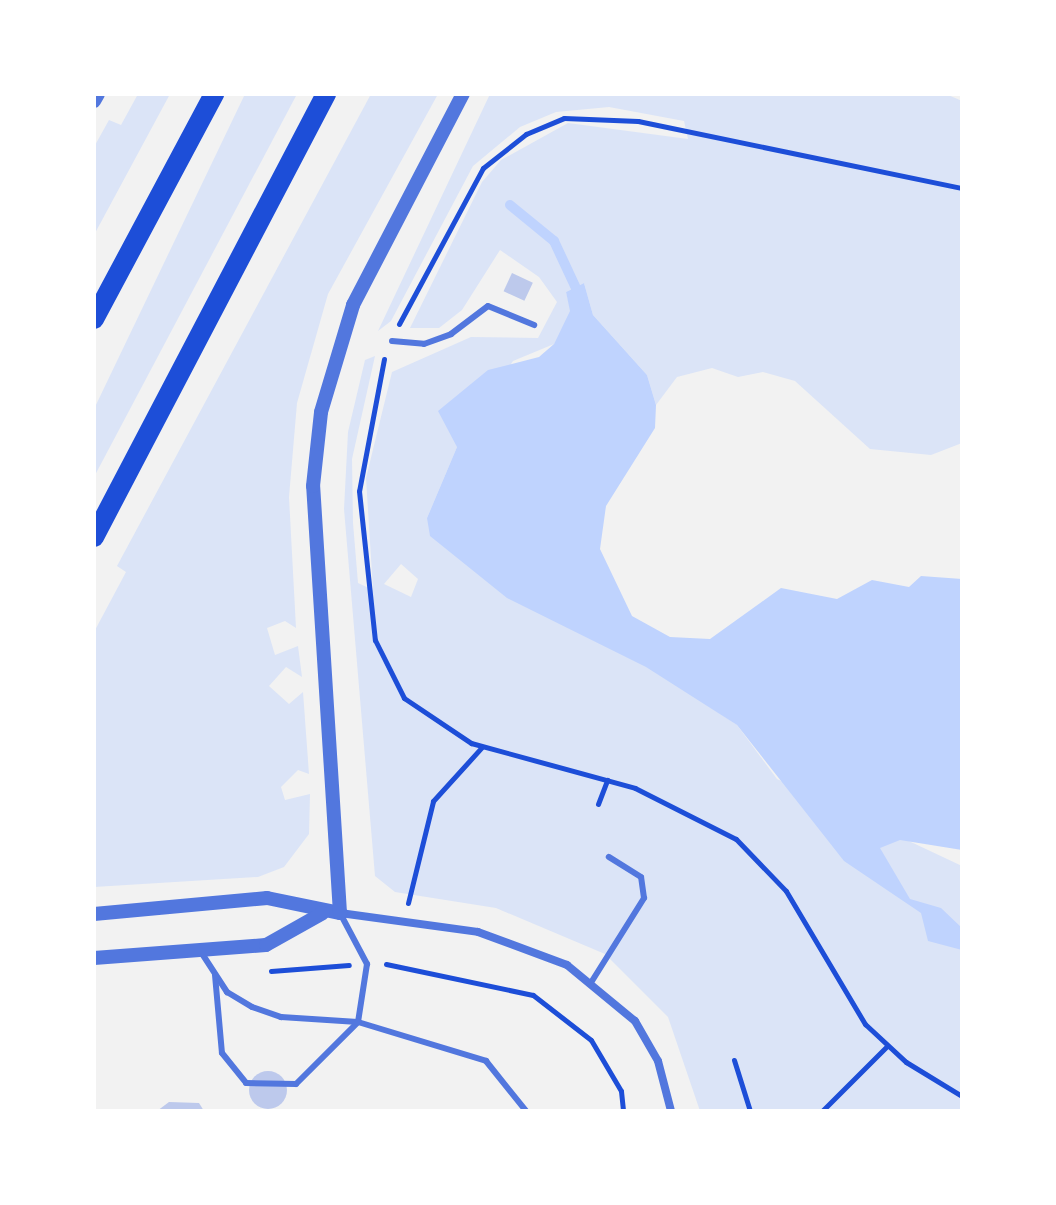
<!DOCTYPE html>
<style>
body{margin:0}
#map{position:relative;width:1056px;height:1205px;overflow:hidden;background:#f2f2f2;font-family:"IBM Plex Sans",sans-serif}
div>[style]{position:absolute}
.green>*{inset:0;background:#dbe4f7}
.water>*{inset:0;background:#bfd3fe}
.stream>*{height:10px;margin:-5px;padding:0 5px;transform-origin:5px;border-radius:5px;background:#bfd3fe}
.building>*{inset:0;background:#bdc9ec;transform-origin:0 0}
.round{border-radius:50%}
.path>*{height:5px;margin:-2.5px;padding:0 2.5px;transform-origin:2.5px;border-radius:2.5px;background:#1d4ed8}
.service>*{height:6px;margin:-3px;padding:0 3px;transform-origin:3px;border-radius:3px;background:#5277de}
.minor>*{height:8px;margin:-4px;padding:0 4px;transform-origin:4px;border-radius:4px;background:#5277de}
.tertiary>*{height:14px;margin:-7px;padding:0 7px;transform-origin:7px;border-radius:7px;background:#5277de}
.primary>*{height:20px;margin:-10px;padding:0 10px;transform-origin:10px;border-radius:10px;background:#1d4ed8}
span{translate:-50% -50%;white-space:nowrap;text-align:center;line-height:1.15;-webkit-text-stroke:6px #fff;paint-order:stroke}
.frame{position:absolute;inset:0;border:96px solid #fff;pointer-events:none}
</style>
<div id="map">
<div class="green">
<div style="clip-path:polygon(138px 94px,170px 94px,94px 235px,94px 147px,109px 120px,121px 125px)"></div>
<div style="clip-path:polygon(245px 94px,297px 94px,94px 477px,94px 409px)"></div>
<div style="clip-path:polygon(371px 94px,438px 94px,328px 294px,297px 403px,289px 497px,296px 628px,285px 621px,267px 628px,275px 655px,298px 646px,302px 677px,286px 667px,269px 686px,289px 704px,303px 692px,309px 774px,298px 770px,281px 787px,285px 800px,310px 794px,309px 834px,284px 867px,258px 877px,94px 887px,94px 632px,126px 572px,117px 566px)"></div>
<div style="clip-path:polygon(evenodd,490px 94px,946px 94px,962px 101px,962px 443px,931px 455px,870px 449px,795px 381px,763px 372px,738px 377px,712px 368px,677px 377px,656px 405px,647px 375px,593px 315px,584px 283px,566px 292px,571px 311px,554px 344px,513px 361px,457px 447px,427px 518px,737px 725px,777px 779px,962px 866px,962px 1111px,700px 1111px,668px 1017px,605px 954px,496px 908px,395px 892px,375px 876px,344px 509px,348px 432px,365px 360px,375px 356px,352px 459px,353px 523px,358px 583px,373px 590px,366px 478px,392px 372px,471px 337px,538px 338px,557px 302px,539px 277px,500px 250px,462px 310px,439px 328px,410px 328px,482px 182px,501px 160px,568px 123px,688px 139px,684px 121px,609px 107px,556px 112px,520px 127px,473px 166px,391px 321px,378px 331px,490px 94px,401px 564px,418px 579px,411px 597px,384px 584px,401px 564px)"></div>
</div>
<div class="water">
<div style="clip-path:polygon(584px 283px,593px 315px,647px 375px,656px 405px,655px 428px,606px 506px,600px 549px,632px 616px,670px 637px,710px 639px,781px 588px,837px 599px,872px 580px,909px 587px,921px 576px,962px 579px,962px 850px,900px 840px,880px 848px,910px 899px,941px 908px,962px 928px,962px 950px,928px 941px,921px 913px,844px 861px,737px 725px,646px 667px,507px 598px,430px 536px,427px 518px,457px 447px,438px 411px,488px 370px,539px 357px,554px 344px,570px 311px,566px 292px)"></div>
</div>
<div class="stream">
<div style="left:510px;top:205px;width:57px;rotate:39.3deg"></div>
<div style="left:554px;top:241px;width:64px;rotate:65deg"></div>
</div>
<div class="building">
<div style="left:512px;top:273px;width:23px;height:20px;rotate:25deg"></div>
<div class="round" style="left:249px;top:1071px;width:38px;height:38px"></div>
<div style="clip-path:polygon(169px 1102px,199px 1103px,204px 1111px,157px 1111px)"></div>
</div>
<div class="path">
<div style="left:399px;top:324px;width:177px;rotate:-61.7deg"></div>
<div style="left:483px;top:168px;width:55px;rotate:-38.3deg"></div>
<div style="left:526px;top:134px;width:41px;rotate:-22.8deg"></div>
<div style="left:564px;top:118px;width:74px;rotate:2.3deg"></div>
<div style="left:638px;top:121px;width:331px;rotate:11.7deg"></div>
<div style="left:384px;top:359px;width:134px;rotate:100.7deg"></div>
<div style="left:359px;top:491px;width:150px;rotate:83.9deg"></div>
<div style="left:375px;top:640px;width:65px;rotate:63.4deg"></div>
<div style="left:404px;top:698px;width:81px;rotate:33.9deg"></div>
<div style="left:471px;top:743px;width:170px;rotate:15.3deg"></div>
<div style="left:635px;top:788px;width:113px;rotate:26.8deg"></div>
<div style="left:736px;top:839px;width:72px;rotate:46.1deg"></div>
<div style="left:786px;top:891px;width:155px;rotate:59.3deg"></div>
<div style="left:865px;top:1024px;width:56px;rotate:42.8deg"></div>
<div style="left:906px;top:1062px;width:66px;rotate:31.3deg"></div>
<div style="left:598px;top:804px;width:26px;rotate:-69deg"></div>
<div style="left:408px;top:903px;width:105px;rotate:-76.2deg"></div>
<div style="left:433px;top:801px;width:73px;rotate:-47.8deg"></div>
<div style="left:386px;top:964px;width:150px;rotate:11.9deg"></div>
<div style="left:533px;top:995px;width:73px;rotate:37.8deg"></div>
<div style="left:591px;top:1040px;width:59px;rotate:59.5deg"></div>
<div style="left:621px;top:1091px;width:20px;rotate:84deg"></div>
<div style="left:271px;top:971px;width:78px;rotate:-4.4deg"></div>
<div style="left:734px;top:1060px;width:53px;rotate:72.6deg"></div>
<div style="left:822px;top:1111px;width:92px;rotate:-45deg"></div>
</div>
<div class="service">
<div style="left:392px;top:341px;width:32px;rotate:5deg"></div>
<div style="left:424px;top:344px;width:29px;rotate:-20deg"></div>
<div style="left:451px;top:334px;width:46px;rotate:-37.1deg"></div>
<div style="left:488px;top:306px;width:50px;rotate:22.4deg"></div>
<div style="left:340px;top:913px;width:58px;rotate:62.1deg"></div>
<div style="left:367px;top:964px;width:59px;rotate:98.8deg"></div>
<div style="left:358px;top:1022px;width:134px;rotate:16.9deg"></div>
<div style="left:486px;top:1061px;width:64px;rotate:51.3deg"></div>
<div style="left:201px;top:952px;width:48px;rotate:57deg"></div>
<div style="left:227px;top:992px;width:29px;rotate:31deg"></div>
<div style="left:252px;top:1007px;width:31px;rotate:19deg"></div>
<div style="left:281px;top:1017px;width:77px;rotate:3.7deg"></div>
<div style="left:215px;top:975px;width:78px;rotate:84.9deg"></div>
<div style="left:222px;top:1053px;width:38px;rotate:51deg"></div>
<div style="left:246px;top:1083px;width:50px;rotate:1.1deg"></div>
<div style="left:296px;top:1084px;width:88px;rotate:-45deg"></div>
<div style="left:592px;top:981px;width:98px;rotate:-57.9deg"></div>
<div style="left:644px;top:898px;width:21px;rotate:-98deg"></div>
<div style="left:641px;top:877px;width:38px;rotate:-148deg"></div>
</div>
<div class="minor">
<div style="left:340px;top:913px;width:139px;rotate:7.8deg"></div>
<div style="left:478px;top:932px;width:95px;rotate:20.3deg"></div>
<div style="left:567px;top:965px;width:88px;rotate:39.5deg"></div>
<div style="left:635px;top:1021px;width:46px;rotate:60.1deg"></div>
<div style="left:658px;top:1061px;width:52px;rotate:75.4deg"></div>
</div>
<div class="tertiary">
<div style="left:94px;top:101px;width:8px;rotate:-60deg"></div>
<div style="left:94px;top:914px;width:174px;rotate:-5.3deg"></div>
<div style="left:267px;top:898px;width:75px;rotate:11.6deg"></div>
<div style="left:340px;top:913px;width:428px;rotate:-93.6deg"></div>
<div style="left:313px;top:486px;width:74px;rotate:-83.8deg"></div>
<div style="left:321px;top:412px;width:112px;rotate:-73.3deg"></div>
<div style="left:353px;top:305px;width:238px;rotate:-62.5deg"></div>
<div style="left:94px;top:958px;width:172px;rotate:-4.3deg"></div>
<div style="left:266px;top:945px;width:65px;rotate:-29.3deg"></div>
</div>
<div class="primary">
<div style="left:94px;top:319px;width:255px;rotate:-61.9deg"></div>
<div style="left:94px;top:537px;width:500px;rotate:-62.36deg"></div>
</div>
<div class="frame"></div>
</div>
